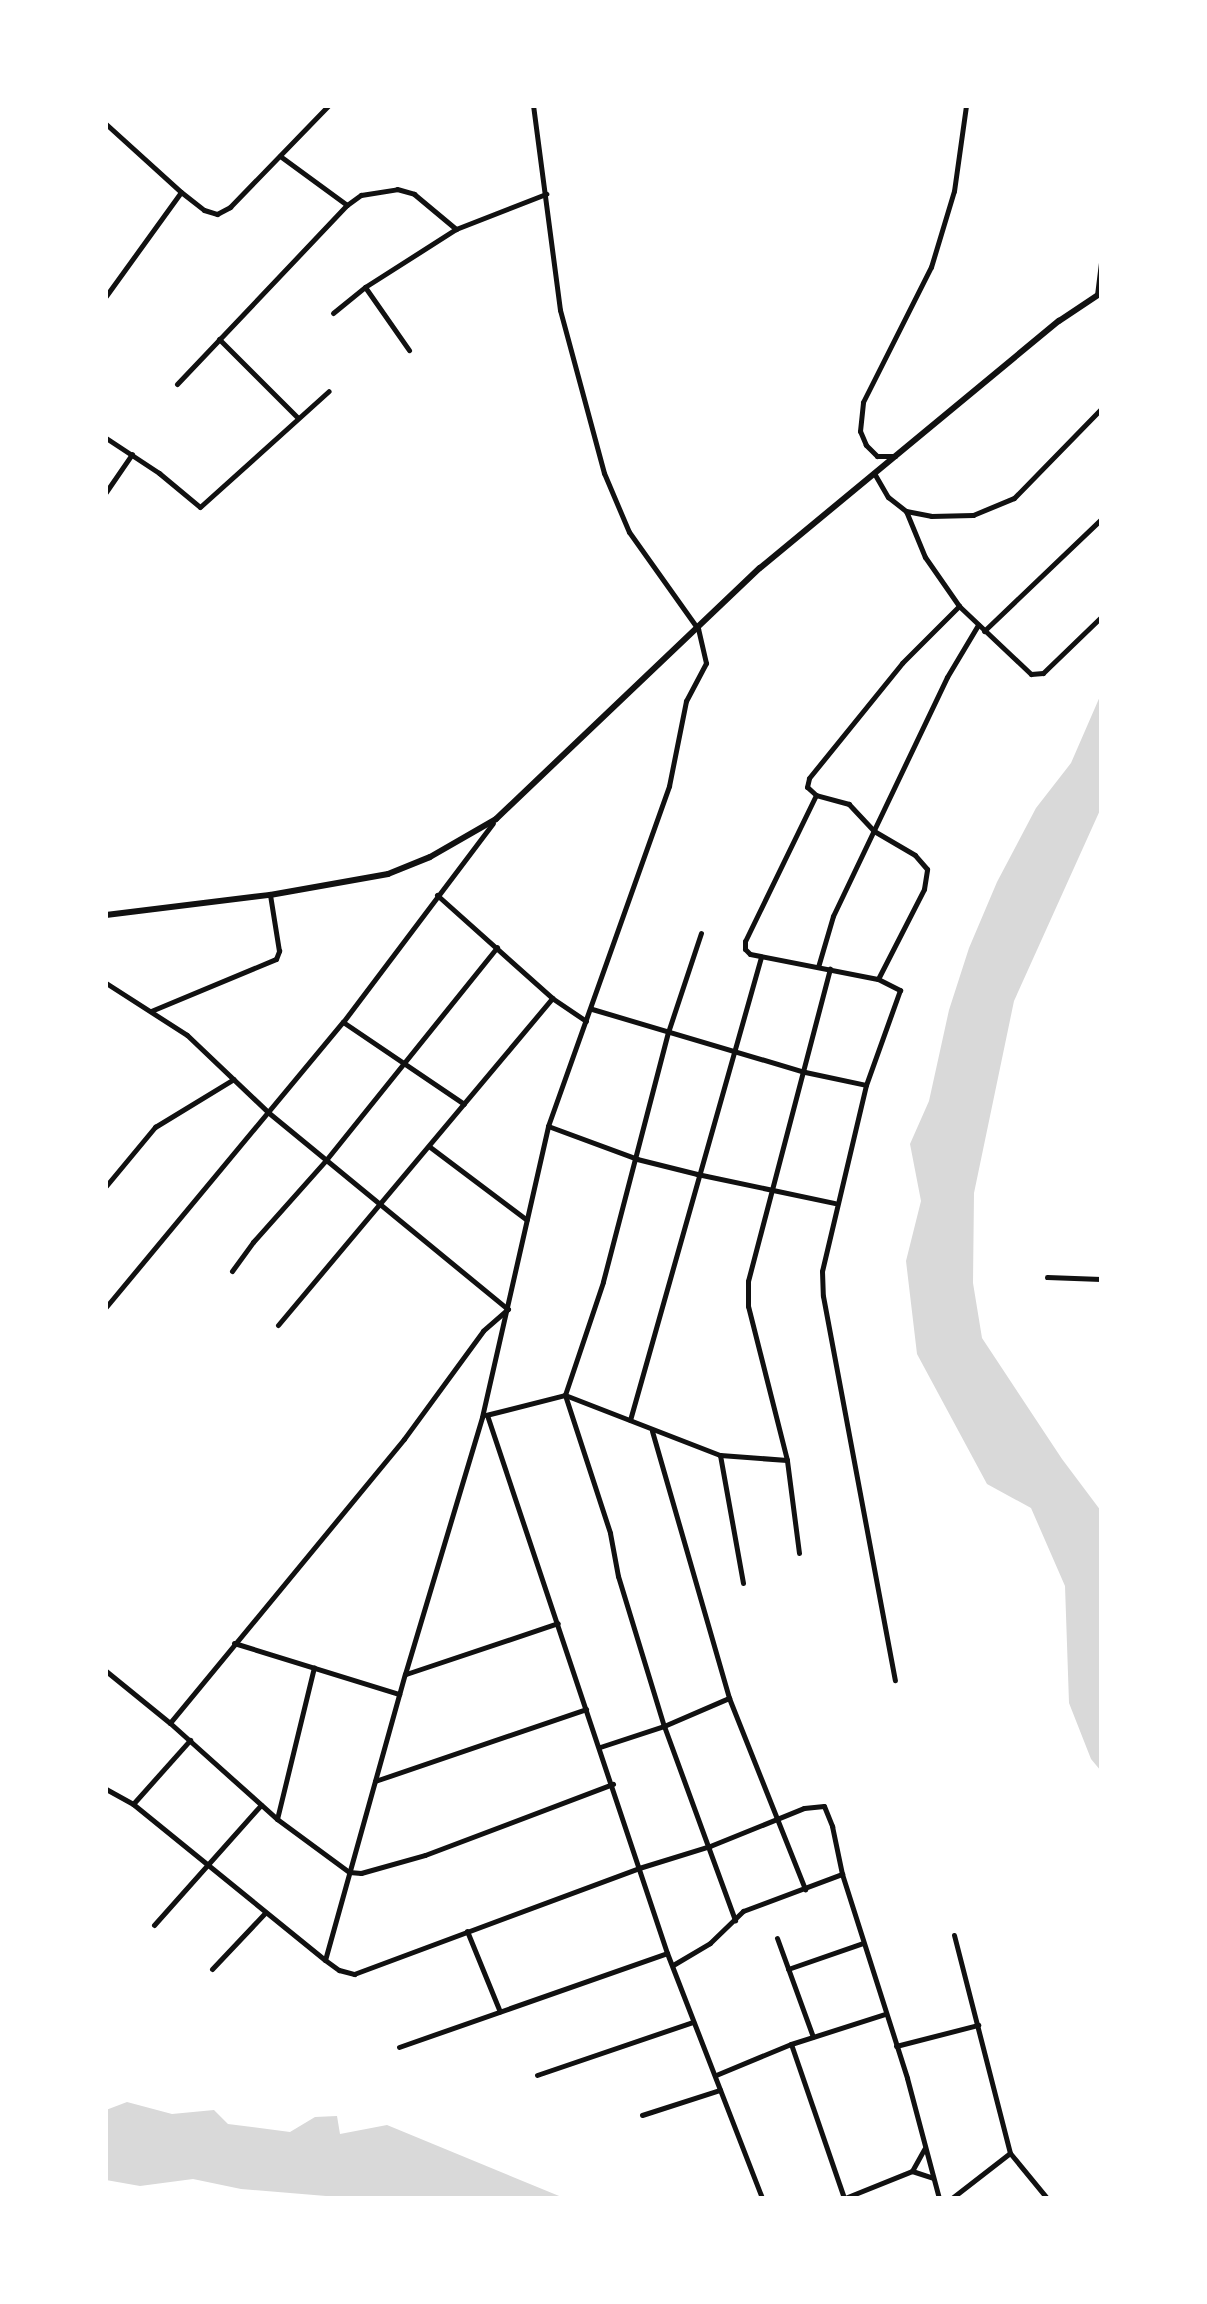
<!DOCTYPE html>
<style>
body{margin:0}
#map{position:relative;width:1207px;height:2304px;overflow:hidden;background:#fff;font-family:"Titillium Web",sans-serif}
div>[style]{position:absolute}
.water>*{inset:0;background:#d9d9d9}
.minor>*{height:5px;margin:-2.5px;padding:0 2.5px;transform-origin:2.5px;border-radius:2.5px;background:#111}
.tertiary>*{height:6px;margin:-3px;padding:0 3px;transform-origin:3px;border-radius:3px;background:#111}
span{translate:-50% -50%;white-space:nowrap;text-align:center;line-height:1.15;-webkit-text-stroke:6px #fff;paint-order:stroke}
.frame{position:absolute;inset:0;border:108px solid #fff;pointer-events:none}
</style>
<div id="map">
<div class="water">
<div style="clip-path:polygon(1101px 694px,1101px 808px,1014px 1001px,974px 1193px,973px 1283px,982px 1338px,1062px 1459px,1101px 1511px,1101px 1771px,1091px 1759px,1069px 1703px,1065px 1586px,1031px 1508px,987px 1484px,917px 1354px,906px 1261px,921px 1201px,910px 1144px,929px 1101px,949px 1010px,969px 948px,997px 882px,1036px 808px,1071px 763px)"></div>
<div style="clip-path:polygon(127px 2102px,172px 2114px,214px 2110px,228px 2124px,290px 2132px,315px 2117px,337px 2116px,340px 2134px,387px 2125px,564px 2198px,350px 2198px,241px 2189px,193px 2179px,140px 2186px,106px 2180px,106px 2110px)"></div>
</div>
<div class="minor">
<div style="left:106px;top:124px;width:101px;rotate:42.2deg"></div>
<div style="left:181px;top:192px;width:29px;rotate:38deg"></div>
<div style="left:204px;top:210px;width:14px;rotate:17deg"></div>
<div style="left:217px;top:214px;width:15px;rotate:-28deg"></div>
<div style="left:230px;top:207px;width:141px;rotate:-45.9deg"></div>
<div style="left:280px;top:156px;width:83px;rotate:36.2deg"></div>
<div style="left:365px;top:287px;width:77px;rotate:55.1deg"></div>
<div style="left:1097px;top:295px;width:35px;rotate:-83deg"></div>
<div style="left:106px;top:296px;width:128px;rotate:-54.2deg"></div>
<div style="left:333px;top:313px;width:41px;rotate:-39.1deg"></div>
<div style="left:365px;top:287px;width:108px;rotate:-32.5deg"></div>
<div style="left:456px;top:229px;width:97px;rotate:-21.3deg"></div>
<div style="left:219px;top:339px;width:110px;rotate:45deg"></div>
<div style="left:177px;top:384px;width:247px;rotate:-46.5deg"></div>
<div style="left:347px;top:205px;width:17px;rotate:-36deg"></div>
<div style="left:361px;top:195px;width:36px;rotate:-9deg"></div>
<div style="left:397px;top:189px;width:18px;rotate:16deg"></div>
<div style="left:414px;top:194px;width:55px;rotate:39.8deg"></div>
<div style="left:106px;top:438px;width:64px;rotate:33.4deg"></div>
<div style="left:159px;top:473px;width:53px;rotate:39.7deg"></div>
<div style="left:200px;top:507px;width:173px;rotate:-42deg"></div>
<div style="left:895px;top:456px;width:18px;rotate:180deg"></div>
<div style="left:877px;top:456px;width:16px;rotate:-135deg"></div>
<div style="left:866px;top:445px;width:15px;rotate:-113deg"></div>
<div style="left:860px;top:431px;width:29px;rotate:-84deg"></div>
<div style="left:863px;top:402px;width:151px;rotate:-63.3deg"></div>
<div style="left:931px;top:267px;width:79px;rotate:-73.2deg"></div>
<div style="left:954px;top:191px;width:86px;rotate:-82deg"></div>
<div style="left:874px;top:473px;width:28px;rotate:60deg"></div>
<div style="left:888px;top:497px;width:23px;rotate:38deg"></div>
<div style="left:906px;top:511px;width:25px;rotate:11deg"></div>
<div style="left:931px;top:516px;width:42px;rotate:-1.4deg"></div>
<div style="left:973px;top:515px;width:44px;rotate:-22.5deg"></div>
<div style="left:1014px;top:498px;width:124px;rotate:-45.7deg"></div>
<div style="left:106px;top:492px;width:46px;rotate:-55.6deg"></div>
<div style="left:906px;top:511px;width:50px;rotate:67.6deg"></div>
<div style="left:925px;top:557px;width:60px;rotate:55.2deg"></div>
<div style="left:984px;top:631px;width:162px;rotate:-43.7deg"></div>
<div style="left:816px;top:795px;width:162px;rotate:115.9deg"></div>
<div style="left:745px;top:941px;width:8px;rotate:90deg"></div>
<div style="left:745px;top:949px;width:7px;rotate:45deg"></div>
<div style="left:750px;top:954px;width:130px;rotate:11.1deg"></div>
<div style="left:878px;top:979px;width:25px;rotate:27deg"></div>
<div style="left:900px;top:990px;width:101px;rotate:109.7deg"></div>
<div style="left:866px;top:1085px;width:191px;rotate:103.3deg"></div>
<div style="left:822px;top:1271px;width:25px;rotate:88deg"></div>
<div style="left:823px;top:1296px;width:391px;rotate:79.4deg"></div>
<div style="left:437px;top:895px;width:154px;rotate:41.8deg"></div>
<div style="left:552px;top:998px;width:41px;rotate:34.1deg"></div>
<div style="left:701px;top:933px;width:104px;rotate:108.4deg"></div>
<div style="left:668px;top:1032px;width:258px;rotate:104.6deg"></div>
<div style="left:603px;top:1282px;width:119px;rotate:108.6deg"></div>
<div style="left:565px;top:1395px;width:145px;rotate:71.9deg"></div>
<div style="left:610px;top:1533px;width:44px;rotate:79.5deg"></div>
<div style="left:618px;top:1576px;width:157px;rotate:73deg"></div>
<div style="left:664px;top:1726px;width:207px;rotate:69.9deg"></div>
<div style="left:818px;top:967px;width:53px;rotate:-73.6deg"></div>
<div style="left:833px;top:916px;width:265px;rotate:-64.5deg"></div>
<div style="left:947px;top:677px;width:61px;rotate:-59.2deg"></div>
<div style="left:878px;top:979px;width:101px;rotate:-62.9deg"></div>
<div style="left:924px;top:889px;width:20px;rotate:-81deg"></div>
<div style="left:927px;top:869px;width:18px;rotate:-131deg"></div>
<div style="left:915px;top:855px;width:48px;rotate:-149.7deg"></div>
<div style="left:874px;top:831px;width:37px;rotate:-133deg"></div>
<div style="left:849px;top:804px;width:34px;rotate:-165deg"></div>
<div style="left:816px;top:795px;width:12px;rotate:-138deg"></div>
<div style="left:807px;top:787px;width:9px;rotate:-77deg"></div>
<div style="left:809px;top:778px;width:148px;rotate:-51deg"></div>
<div style="left:902px;top:663px;width:81px;rotate:-45deg"></div>
<div style="left:959px;top:606px;width:99px;rotate:43.4deg"></div>
<div style="left:1031px;top:674px;width:12px;rotate:-5deg"></div>
<div style="left:1043px;top:673px;width:81px;rotate:-44deg"></div>
<div style="left:106px;top:983px;width:96px;rotate:32.7deg"></div>
<div style="left:187px;top:1035px;width:113px;rotate:43.6deg"></div>
<div style="left:269px;top:1113px;width:309px;rotate:39.4deg"></div>
<div style="left:508px;top:1309px;width:33px;rotate:139deg"></div>
<div style="left:483px;top:1331px;width:134px;rotate:126.2deg"></div>
<div style="left:404px;top:1439px;width:368px;rotate:129.5deg"></div>
<div style="left:592px;top:1009px;width:222px;rotate:16.5deg"></div>
<div style="left:805px;top:1072px;width:62px;rotate:12deg"></div>
<div style="left:151px;top:1011px;width:135px;rotate:-22.6deg"></div>
<div style="left:276px;top:959px;width:9px;rotate:-69deg"></div>
<div style="left:279px;top:951px;width:57px;rotate:-99.1deg"></div>
<div style="left:343px;top:1022px;width:146px;rotate:34.1deg"></div>
<div style="left:548px;top:1126px;width:95px;rotate:20.3deg"></div>
<div style="left:637px;top:1159px;width:62px;rotate:14deg"></div>
<div style="left:697px;top:1174px;width:141px;rotate:11.9deg"></div>
<div style="left:430px;top:1147px;width:121px;rotate:37deg"></div>
<div style="left:106px;top:1186px;width:77px;rotate:-50.3deg"></div>
<div style="left:155px;top:1127px;width:92px;rotate:-31.3deg"></div>
<div style="left:232px;top:1271px;width:36px;rotate:-54deg"></div>
<div style="left:253px;top:1242px;width:110px;rotate:-48.3deg"></div>
<div style="left:326px;top:1160px;width:273px;rotate:-51.2deg"></div>
<div style="left:1047px;top:1277px;width:54px;rotate:2.1deg"></div>
<div style="left:106px;top:1307px;width:371px;rotate:-50.3deg"></div>
<div style="left:343px;top:1022px;width:249px;rotate:-53deg"></div>
<div style="left:278px;top:1325px;width:427px;rotate:-50deg"></div>
<div style="left:486px;top:1415px;width:81px;rotate:-14.2deg"></div>
<div style="left:565px;top:1395px;width:166px;rotate:21.2deg"></div>
<div style="left:720px;top:1455px;width:67px;rotate:4.3deg"></div>
<div style="left:487px;top:1415px;width:567px;rotate:71.5deg"></div>
<div style="left:667px;top:1953px;width:263px;rotate:68.8deg"></div>
<div style="left:630px;top:1420px;width:481px;rotate:-74.2deg"></div>
<div style="left:652px;top:1431px;width:278px;rotate:73.9deg"></div>
<div style="left:729px;top:1698px;width:206px;rotate:68.3deg"></div>
<div style="left:720px;top:1455px;width:130px;rotate:79.8deg"></div>
<div style="left:799px;top:1553px;width:94px;rotate:-97.4deg"></div>
<div style="left:787px;top:1460px;width:159px;rotate:-104.2deg"></div>
<div style="left:748px;top:1306px;width:25px;rotate:-90deg"></div>
<div style="left:748px;top:1281px;width:323px;rotate:-75.3deg"></div>
<div style="left:234px;top:1643px;width:173px;rotate:17.2deg"></div>
<div style="left:106px;top:1671px;width:82px;rotate:39.1deg"></div>
<div style="left:170px;top:1723px;width:144px;rotate:41.9deg"></div>
<div style="left:277px;top:1819px;width:89px;rotate:36.4deg"></div>
<div style="left:349px;top:1872px;width:12px;rotate:5deg"></div>
<div style="left:361px;top:1873px;width:66px;rotate:-15.7deg"></div>
<div style="left:425px;top:1855px;width:201px;rotate:-20.7deg"></div>
<div style="left:406px;top:1674px;width:160px;rotate:-18.5deg"></div>
<div style="left:600px;top:1747px;width:67px;rotate:-18.2deg"></div>
<div style="left:664px;top:1726px;width:71px;rotate:-23.3deg"></div>
<div style="left:375px;top:1781px;width:223px;rotate:-18.8deg"></div>
<div style="left:106px;top:1789px;width:31px;rotate:29deg"></div>
<div style="left:133px;top:1804px;width:247px;rotate:39.1deg"></div>
<div style="left:325px;top:1960px;width:17px;rotate:36deg"></div>
<div style="left:339px;top:1970px;width:16px;rotate:15deg"></div>
<div style="left:354px;top:1974px;width:304px;rotate:-20.4deg"></div>
<div style="left:639px;top:1868px;width:74px;rotate:-17.2deg"></div>
<div style="left:710px;top:1846px;width:101px;rotate:-22deg"></div>
<div style="left:804px;top:1808px;width:20px;rotate:-6deg"></div>
<div style="left:824px;top:1806px;width:22px;rotate:68deg"></div>
<div style="left:832px;top:1826px;width:49px;rotate:78.2deg"></div>
<div style="left:842px;top:1874px;width:214px;rotate:72.3deg"></div>
<div style="left:907px;top:2078px;width:124px;rotate:75.1deg"></div>
<div style="left:133px;top:1804px;width:86px;rotate:-48.3deg"></div>
<div style="left:277px;top:1819px;width:156px;rotate:-76.3deg"></div>
<div style="left:154px;top:1925px;width:161px;rotate:-48.3deg"></div>
<div style="left:467px;top:1931px;width:87px;rotate:67.8deg"></div>
<div style="left:954px;top:1935px;width:225px;rotate:75.6deg"></div>
<div style="left:1010px;top:2153px;width:58px;rotate:50.6deg"></div>
<div style="left:777px;top:1938px;width:105px;rotate:70deg"></div>
<div style="left:325px;top:1960px;width:297px;rotate:-74.4deg"></div>
<div style="left:405px;top:1674px;width:268px;rotate:-73.3deg"></div>
<div style="left:482px;top:1417px;width:298px;rotate:-77.2deg"></div>
<div style="left:548px;top:1126px;width:361px;rotate:-70.4deg"></div>
<div style="left:669px;top:786px;width:87px;rotate:-78.7deg"></div>
<div style="left:686px;top:701px;width:43px;rotate:-62.2deg"></div>
<div style="left:706px;top:663px;width:35px;rotate:-103deg"></div>
<div style="left:698px;top:629px;width:119px;rotate:-125.4deg"></div>
<div style="left:629px;top:532px;width:64px;rotate:-113deg"></div>
<div style="left:604px;top:473px;width:169px;rotate:-105.1deg"></div>
<div style="left:560px;top:310px;width:206px;rotate:-97.5deg"></div>
<div style="left:673px;top:1965px;width:43px;rotate:-30.7deg"></div>
<div style="left:710px;top:1943px;width:46px;rotate:-44.1deg"></div>
<div style="left:743px;top:1911px;width:106px;rotate:-20.5deg"></div>
<div style="left:212px;top:1969px;width:77px;rotate:-46.6deg"></div>
<div style="left:788px;top:1969px;width:79px;rotate:-19.1deg"></div>
<div style="left:791px;top:2044px;width:163px;rotate:71deg"></div>
<div style="left:896px;top:2046px;width:85px;rotate:-14.4deg"></div>
<div style="left:399px;top:2047px;width:284px;rotate:-19.3deg"></div>
<div style="left:537px;top:2075px;width:165px;rotate:-18.8deg"></div>
<div style="left:716px;top:2075px;width:81px;rotate:-22.5deg"></div>
<div style="left:791px;top:2044px;width:99px;rotate:-17.7deg"></div>
<div style="left:642px;top:2115px;width:82px;rotate:-17.8deg"></div>
<div style="left:912px;top:2171px;width:22px;rotate:18deg"></div>
<div style="left:845px;top:2198px;width:72px;rotate:-21.9deg"></div>
<div style="left:912px;top:2171px;width:25px;rotate:-61deg"></div>
<div style="left:952px;top:2198px;width:73px;rotate:-37.8deg"></div>
</div>
<div class="tertiary">
<div style="left:106px;top:915px;width:165px;rotate:-7deg"></div>
<div style="left:270px;top:895px;width:120px;rotate:-10.1deg"></div>
<div style="left:388px;top:874px;width:45px;rotate:-22deg"></div>
<div style="left:430px;top:857px;width:76px;rotate:-29.9deg"></div>
<div style="left:496px;top:819px;width:364px;rotate:-43.6deg"></div>
<div style="left:760px;top:568px;width:388px;rotate:-39.6deg"></div>
<div style="left:1059px;top:321px;width:50px;rotate:-33.7deg"></div>
</div>
<div class="frame"></div>
</div>
